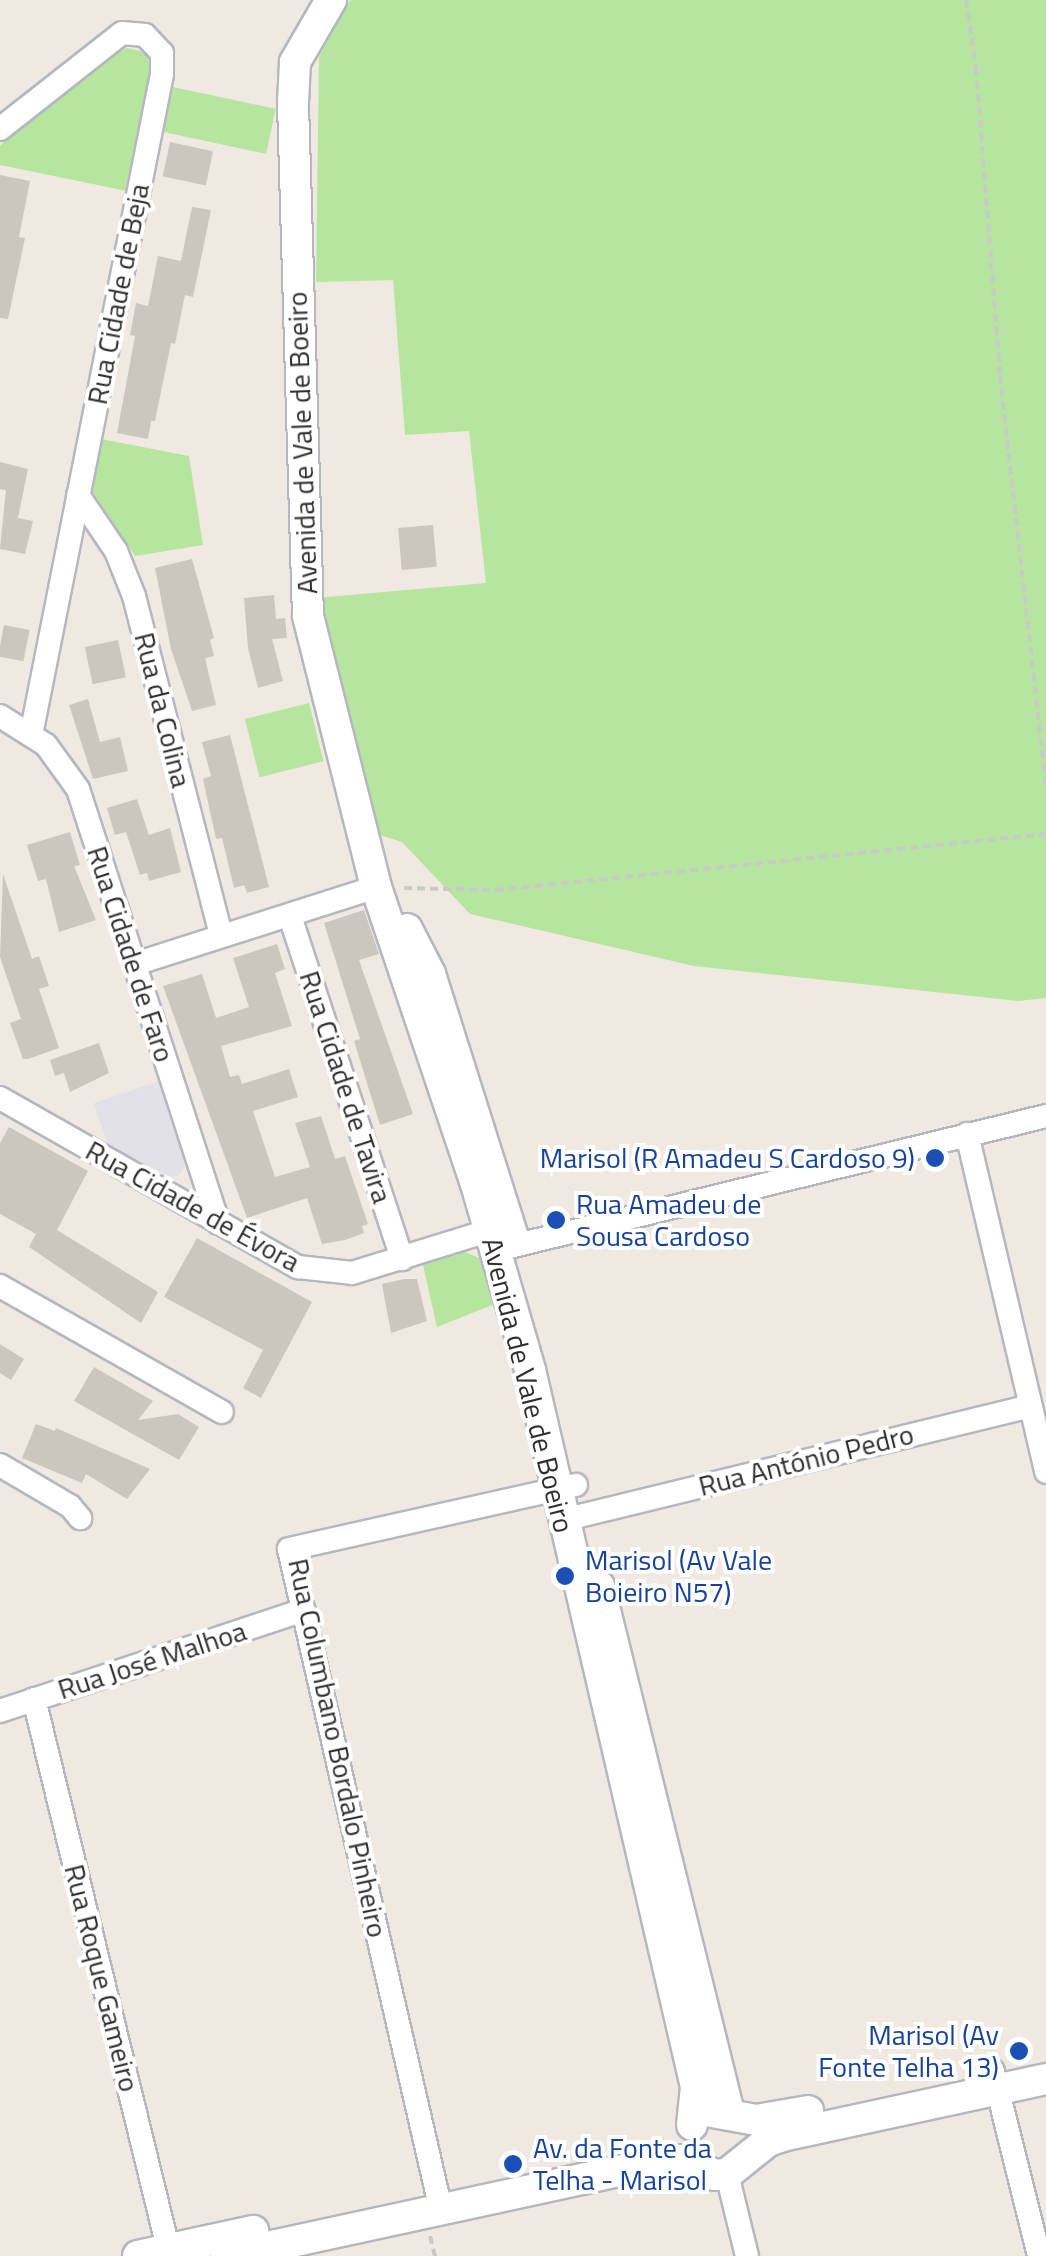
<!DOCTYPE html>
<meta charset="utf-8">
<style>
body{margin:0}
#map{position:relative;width:1046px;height:2256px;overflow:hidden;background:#efe9e1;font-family:"Titillium Web",sans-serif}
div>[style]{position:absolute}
.industrial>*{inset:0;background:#e3e1e8}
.green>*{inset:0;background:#b6e59e;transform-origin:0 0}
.building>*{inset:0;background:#cbc7bf;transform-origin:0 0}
.path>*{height:4px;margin-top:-2px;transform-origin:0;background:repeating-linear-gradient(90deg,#c9c9c9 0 8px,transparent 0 13px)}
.roads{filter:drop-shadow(2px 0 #b4b7c1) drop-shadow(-2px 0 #b4b7c1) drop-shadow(0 2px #b4b7c1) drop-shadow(0 -2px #b4b7c1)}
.street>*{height:22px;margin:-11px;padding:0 11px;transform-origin:11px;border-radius:11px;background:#fff}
.secondary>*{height:30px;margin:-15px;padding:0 15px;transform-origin:15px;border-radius:15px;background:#fff}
.dots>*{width:28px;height:28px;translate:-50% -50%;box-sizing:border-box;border:5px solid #fff;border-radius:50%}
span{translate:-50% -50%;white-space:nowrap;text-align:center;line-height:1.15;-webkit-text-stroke:8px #fff;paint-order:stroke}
.street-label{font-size:28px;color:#2e2e2e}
.transit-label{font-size:28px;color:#164399}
.right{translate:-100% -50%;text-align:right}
.left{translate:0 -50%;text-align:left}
</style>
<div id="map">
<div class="industrial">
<div style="clip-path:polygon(159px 1081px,185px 1164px,181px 1174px,172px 1178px,108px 1145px,94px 1103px)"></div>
</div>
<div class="green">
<div style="clip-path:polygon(350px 0,1046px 0,1046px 998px,1018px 1001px,694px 966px,470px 914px,402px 842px,377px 834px,316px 598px,486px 583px,469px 431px,405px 435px,393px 280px,316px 282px,319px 57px)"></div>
<div style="clip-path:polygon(127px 48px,144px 52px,151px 64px,127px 191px,0 165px,0 146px,5px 141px,110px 55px)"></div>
<div style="left:173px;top:87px;width:105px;height:46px;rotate:12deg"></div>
<div style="clip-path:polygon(101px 439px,189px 456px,203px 545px,135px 556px,93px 492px)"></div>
<div style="left:309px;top:703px;width:60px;height:66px;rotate:76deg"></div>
<div style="clip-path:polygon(465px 1252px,484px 1260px,500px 1302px,437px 1327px,423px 1265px)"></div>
</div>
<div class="building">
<div style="left:170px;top:142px;width:44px;height:35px;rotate:12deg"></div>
<div style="clip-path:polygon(0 175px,30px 181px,19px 237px,25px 238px,8px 319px,0 318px)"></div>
<div style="clip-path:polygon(192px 207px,211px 210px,193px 297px,185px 295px,175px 344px,171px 343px,155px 421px,151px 421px,148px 439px,117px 433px,135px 336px,130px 335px,136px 303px,148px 306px,158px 256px,181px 261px)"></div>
<div style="clip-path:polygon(0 462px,28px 469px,18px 518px,33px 521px,25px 554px,0 549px,6px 490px,0 489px)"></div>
<div style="left:433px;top:525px;width:42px;height:35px;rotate:85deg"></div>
<div style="clip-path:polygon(192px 559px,214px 638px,210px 640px,214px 656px,205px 658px,216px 705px,192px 711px,171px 649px,155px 568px)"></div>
<div style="clip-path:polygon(274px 595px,276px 619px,285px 618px,287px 638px,272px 639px,283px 681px,258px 688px,248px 648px,244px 598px)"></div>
<div style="left:4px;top:625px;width:26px;height:32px;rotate:11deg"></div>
<div style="left:118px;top:640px;width:38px;height:34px;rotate:78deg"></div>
<div style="clip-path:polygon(88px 699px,100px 742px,120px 737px,128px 771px,93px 779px,69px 705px)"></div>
<div style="clip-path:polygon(230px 735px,269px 887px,247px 893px,244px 885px,234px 888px,222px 838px,216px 839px,203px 779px,211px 776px,202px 742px)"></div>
<div style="clip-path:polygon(137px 799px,149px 835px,170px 828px,181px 872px,149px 881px,147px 873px,140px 875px,126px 832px,115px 835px,107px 808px)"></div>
<div style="clip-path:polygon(70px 832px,80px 865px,74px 866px,96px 920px,59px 932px,46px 879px,38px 881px,27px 845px)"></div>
<div style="clip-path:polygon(3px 874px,32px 959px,39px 956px,49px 986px,39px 989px,59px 1048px,28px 1059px,23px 1059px,10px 1023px,21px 1019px,0 957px)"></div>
<div style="clip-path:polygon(364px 910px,379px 954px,359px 960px,413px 1114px,380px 1125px,354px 1041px,360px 1039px,324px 923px)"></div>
<div style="clip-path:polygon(277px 944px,285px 969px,275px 973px,292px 1026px,221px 1046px,230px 1077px,239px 1075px,242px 1084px,289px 1069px,298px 1097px,253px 1111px,275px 1177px,310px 1167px,295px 1123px,321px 1116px,335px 1159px,345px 1156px,368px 1224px,362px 1226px,364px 1233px,345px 1240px,322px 1244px,307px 1198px,247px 1218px,163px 986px,202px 974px,216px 1018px,249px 1007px,233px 958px)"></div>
<div style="clip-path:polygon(99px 1043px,109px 1073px,70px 1092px,64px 1073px,55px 1076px,50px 1060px)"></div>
<div style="clip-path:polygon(9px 1127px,88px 1171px,57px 1230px,158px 1292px,141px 1323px,29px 1247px,36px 1234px,0 1214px,0 1143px)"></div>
<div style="clip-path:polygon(197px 1238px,312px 1302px,261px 1398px,243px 1388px,263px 1350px,164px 1297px)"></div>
<div style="clip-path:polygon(404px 1279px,417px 1279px,427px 1321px,391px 1333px,382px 1284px)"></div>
<div style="clip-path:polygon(0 1344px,24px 1359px,11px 1380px,0 1373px)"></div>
<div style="clip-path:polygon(94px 1367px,153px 1401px,138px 1420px,178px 1414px,199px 1427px,179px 1460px,74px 1401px)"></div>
<div style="clip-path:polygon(36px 1424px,55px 1431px,56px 1428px,150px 1469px,127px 1499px,86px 1474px,82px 1483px,22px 1458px)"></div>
</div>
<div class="path">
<div style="left:966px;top:0;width:69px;rotate:81.6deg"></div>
<div style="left:976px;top:68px;width:309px;rotate:85.5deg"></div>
<div style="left:1000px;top:376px;width:411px;rotate:83.6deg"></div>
<div style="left:404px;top:888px;width:92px;rotate:1.2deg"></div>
<div style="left:496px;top:890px;width:553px;rotate:-5.81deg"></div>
<div style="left:430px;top:2236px;width:21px;rotate:76deg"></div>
</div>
<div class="roads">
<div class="street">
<div style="left:0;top:129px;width:155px;rotate:-38.2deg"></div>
<div style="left:122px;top:33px;width:23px;rotate:5deg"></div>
<div style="left:145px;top:35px;width:25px;rotate:47deg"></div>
<div style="left:162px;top:53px;width:21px;rotate:90deg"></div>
<div style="left:162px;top:74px;width:674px;rotate:101.21deg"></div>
<div style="left:78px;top:495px;width:68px;rotate:55.8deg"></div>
<div style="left:116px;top:551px;width:48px;rotate:68.2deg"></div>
<div style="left:134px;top:596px;width:351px;rotate:75.6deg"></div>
<div style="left:0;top:716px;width:54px;rotate:32.2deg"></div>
<div style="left:46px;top:745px;width:54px;rotate:54deg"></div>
<div style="left:78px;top:789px;width:456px;rotate:72.1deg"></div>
<div style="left:290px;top:916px;width:361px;rotate:71.9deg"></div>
<div style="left:135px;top:964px;width:253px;rotate:-17.7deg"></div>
<div style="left:0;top:1098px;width:343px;rotate:29.6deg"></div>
<div style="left:298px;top:1267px;width:54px;rotate:6.3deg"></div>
<div style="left:352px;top:1273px;width:159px;rotate:-17.2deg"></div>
<div style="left:967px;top:1134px;width:347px;rotate:76.8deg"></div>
<div style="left:501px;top:1249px;width:561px;rotate:-13.71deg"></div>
<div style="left:0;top:1286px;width:255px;rotate:29.6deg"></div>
<div style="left:0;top:1465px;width:81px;rotate:30.4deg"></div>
<div style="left:70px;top:1506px;width:16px;rotate:50deg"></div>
<div style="left:563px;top:1520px;width:481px;rotate:-13.7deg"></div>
<div style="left:34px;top:1699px;width:573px;rotate:76.28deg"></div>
<div style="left:0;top:1711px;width:320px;rotate:-18.4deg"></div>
<div style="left:993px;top:2071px;width:191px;rotate:76deg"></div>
<div style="left:727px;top:2174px;width:84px;rotate:76.3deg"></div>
<div style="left:441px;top:2210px;width:678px;rotate:-102.95deg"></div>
<div style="left:289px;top:1549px;width:294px;rotate:-12.6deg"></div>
</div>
<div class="secondary">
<div style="left:331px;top:0;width:72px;rotate:120.1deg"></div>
<div style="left:295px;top:62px;width:41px;rotate:92.8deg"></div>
<div style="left:293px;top:103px;width:513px;rotate:88.33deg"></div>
<div style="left:308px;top:616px;width:279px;rotate:75.9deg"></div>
<div style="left:376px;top:887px;width:313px;rotate:71.4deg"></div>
<div style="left:476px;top:1184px;width:194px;rotate:73.8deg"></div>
<div style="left:530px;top:1370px;width:736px;rotate:76.96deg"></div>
<div style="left:696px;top:2087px;width:38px;rotate:96deg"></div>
<div style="left:407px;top:929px;width:51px;rotate:62.9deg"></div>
<div style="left:430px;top:974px;width:279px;rotate:72.5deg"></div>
<div style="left:599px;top:1586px;width:543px;rotate:76.14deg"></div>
<div style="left:712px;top:2112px;width:45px;rotate:10.3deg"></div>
<div style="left:756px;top:2120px;width:53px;rotate:-9.8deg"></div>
<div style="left:138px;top:2256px;width:118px;rotate:-12.3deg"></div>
<div style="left:226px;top:2256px;width:454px;rotate:-12.2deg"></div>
<div style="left:670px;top:2160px;width:10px"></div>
<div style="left:680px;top:2160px;width:38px;rotate:23deg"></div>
<div style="left:715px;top:2175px;width:12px;rotate:-5deg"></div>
<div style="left:727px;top:2174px;width:53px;rotate:-38.8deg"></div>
<div style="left:768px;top:2141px;width:20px;rotate:-18deg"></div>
<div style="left:787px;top:2135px;width:265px;rotate:-12.2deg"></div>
</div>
</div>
<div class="dots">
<div style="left:935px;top:1158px;background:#1a4fb4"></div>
<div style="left:556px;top:1220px;background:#1a4fb4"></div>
<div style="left:565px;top:1576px;background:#1a4fb4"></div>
<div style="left:1019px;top:2051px;background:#1a4fb4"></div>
<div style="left:513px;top:2164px;background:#1a4fb4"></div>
</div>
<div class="street-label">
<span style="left:118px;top:294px;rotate:-79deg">Rua Cidade de Beja</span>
<span style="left:302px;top:443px;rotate:-92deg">Avenida de Vale de Boeiro</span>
<span style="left:163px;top:710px;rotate:76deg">Rua da Colina</span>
<span style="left:131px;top:954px;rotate:72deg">Rua Cidade de Faro</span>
<span style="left:346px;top:1087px;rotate:72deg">Rua Cidade de Tavira</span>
<span style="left:193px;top:1206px;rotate:29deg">Rua Cidade de Évora</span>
<span style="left:528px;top:1385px;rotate:76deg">Avenida de Vale de Boeiro</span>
<span style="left:806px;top:1460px;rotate:-14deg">Rua António Pedro</span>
<span style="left:152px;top:1660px;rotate:-18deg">Rua José Malhoa</span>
<span style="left:338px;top:1748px;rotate:78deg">Rua Columbano Bordalo Pinheiro</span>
<span style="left:102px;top:1978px;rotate:76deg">Rua Roque Gameiro</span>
</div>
<div class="transit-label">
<span class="right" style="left:915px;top:1158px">Marisol (R Amadeu S Cardoso 9)</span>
<span class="left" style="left:576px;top:1220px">Rua Amadeu de<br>Sousa Cardoso</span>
<span class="left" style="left:585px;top:1576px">Marisol (Av Vale<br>Boieiro N57)</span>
<span class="right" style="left:999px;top:2051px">Marisol (Av<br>Fonte Telha 13)</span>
<span class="left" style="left:533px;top:2164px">Av. da Fonte da<br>Telha - Marisol</span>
</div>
</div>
